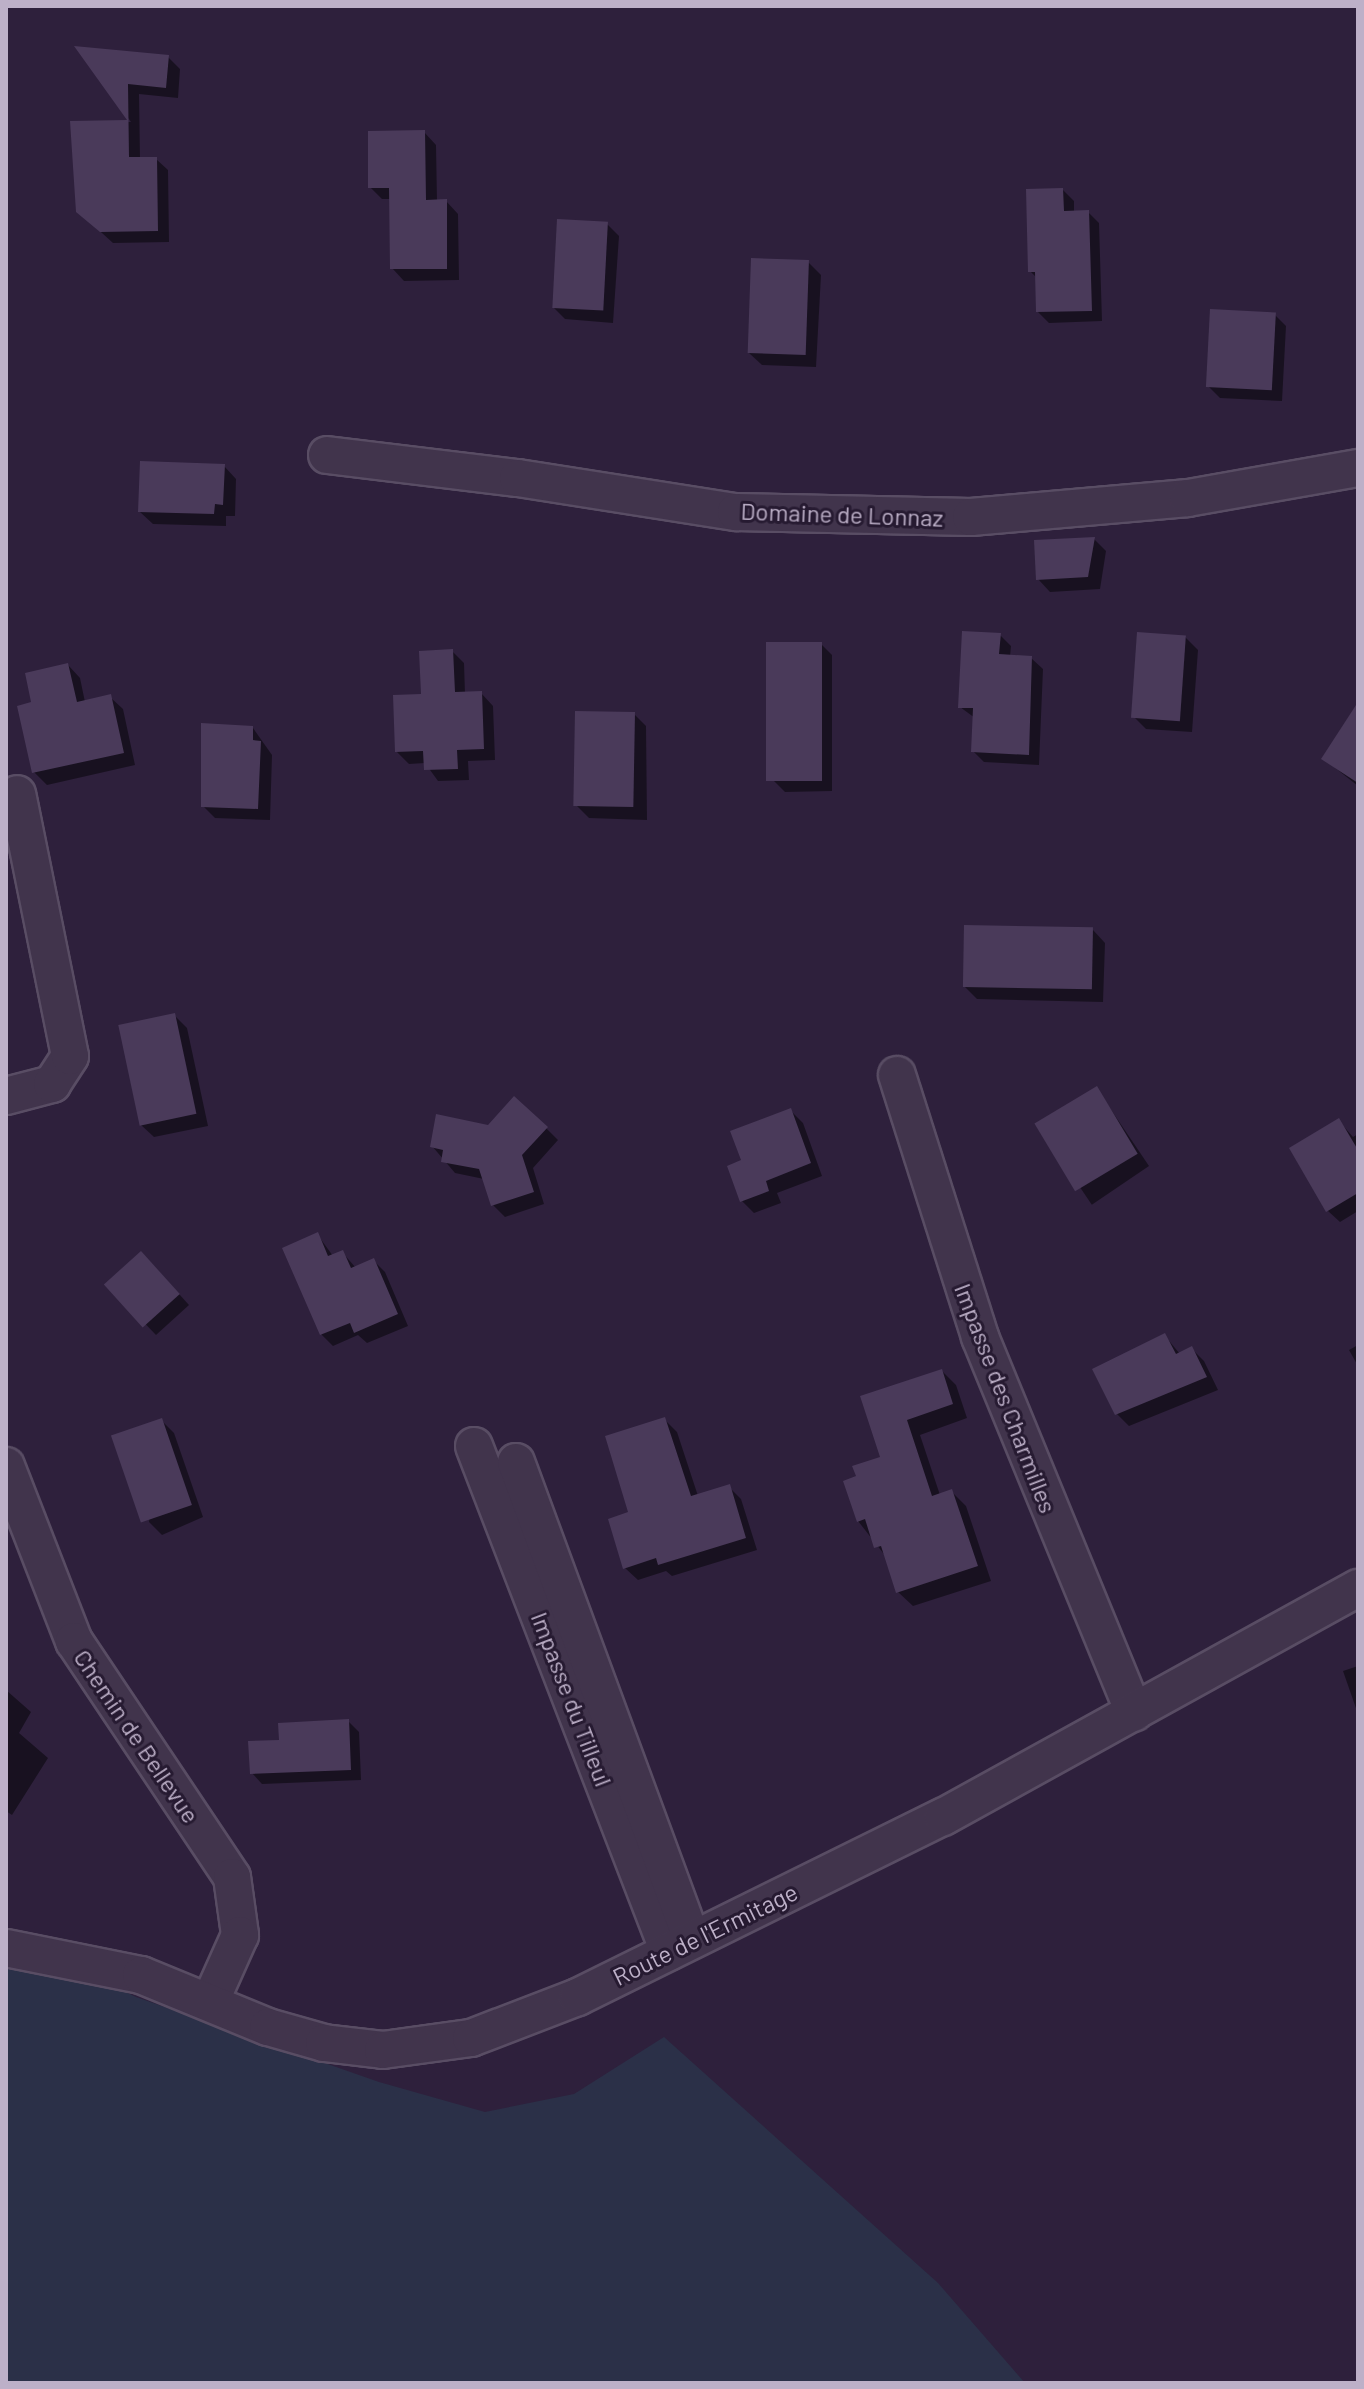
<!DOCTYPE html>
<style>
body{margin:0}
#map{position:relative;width:1364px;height:2389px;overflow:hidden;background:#2e203c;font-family:Barlow,sans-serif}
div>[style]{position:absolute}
.green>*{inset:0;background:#2b3048}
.shadow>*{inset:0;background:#0007;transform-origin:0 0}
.building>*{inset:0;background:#4a3a5a;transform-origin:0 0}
.roads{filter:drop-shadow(2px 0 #594d64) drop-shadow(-2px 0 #594d64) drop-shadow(0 2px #594d64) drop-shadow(0 -2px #594d64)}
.street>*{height:36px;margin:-18px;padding:0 18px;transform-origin:18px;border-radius:18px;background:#41344c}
span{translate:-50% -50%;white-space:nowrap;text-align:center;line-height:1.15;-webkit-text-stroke:6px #261a31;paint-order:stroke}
.street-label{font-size:24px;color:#bdb0c8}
.frame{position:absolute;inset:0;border:8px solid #bdb0c8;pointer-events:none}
</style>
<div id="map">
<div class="green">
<div style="clip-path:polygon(6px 1935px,136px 1997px,379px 2082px,485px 2112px,574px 2094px,664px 2037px,938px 2283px,1025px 2383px,6px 2383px)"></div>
</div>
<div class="shadow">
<div style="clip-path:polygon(78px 48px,168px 57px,180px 69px,178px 98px,139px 94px,140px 159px,156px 159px,168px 170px,169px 242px,113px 243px,91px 223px,72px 123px,131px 122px)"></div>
<div style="clip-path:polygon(424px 132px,436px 145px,437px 201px,446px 201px,458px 214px,459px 280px,404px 281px,392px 268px,391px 199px,382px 199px,370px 187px)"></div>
<div style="clip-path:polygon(1063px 190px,1074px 201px,1074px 213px,1088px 212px,1099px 223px,1102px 321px,1049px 323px,1038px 312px,1037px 278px,1030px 271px)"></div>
<div style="clip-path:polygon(607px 224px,619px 236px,613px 323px,565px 319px,553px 307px)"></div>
<div style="clip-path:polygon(808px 262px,821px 275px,816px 367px,762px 365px,749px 353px)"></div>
<div style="clip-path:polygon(1275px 315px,1286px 326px,1282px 401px,1220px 398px,1208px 386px)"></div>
<div style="clip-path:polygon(224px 466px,236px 479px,235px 516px,226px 516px,226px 526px,153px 524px,140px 512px)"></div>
<div style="clip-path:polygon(1094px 539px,1106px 551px,1100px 589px,1050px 592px,1038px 579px)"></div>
<div style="clip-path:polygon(1000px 635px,1011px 646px,1010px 657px,1031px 658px,1043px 669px,1039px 765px,984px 762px,973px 751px,975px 718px,960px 707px)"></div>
<div style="clip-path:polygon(1185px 637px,1198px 650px,1192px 732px,1146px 729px,1134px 717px)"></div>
<div style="clip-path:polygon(821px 644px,832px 655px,832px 791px,785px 792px,773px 780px)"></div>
<div style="clip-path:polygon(452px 651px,464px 663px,465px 694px,481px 693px,493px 706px,495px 760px,468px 761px,469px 780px,438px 781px,425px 763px,409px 764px,397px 752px,423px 696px)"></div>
<div style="clip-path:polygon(68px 665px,80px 678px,85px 702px,110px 697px,123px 709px,135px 765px,47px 785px,34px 772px,33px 704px)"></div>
<div style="clip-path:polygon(1358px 709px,1358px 786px,1324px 759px)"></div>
<div style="clip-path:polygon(634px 714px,646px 726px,647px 820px,589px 818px,577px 806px)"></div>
<div style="clip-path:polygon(253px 728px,272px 755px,270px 820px,215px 818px,203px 806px)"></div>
<div style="clip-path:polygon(1093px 930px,1105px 943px,1103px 1002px,977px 999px,964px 986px)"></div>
<div style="clip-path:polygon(174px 1015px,187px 1028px,208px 1126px,154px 1137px,141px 1125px)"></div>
<div style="left:1097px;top:1089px;width:93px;height:69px;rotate:56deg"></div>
<div style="clip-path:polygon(790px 1110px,803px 1123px,822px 1176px,777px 1193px,781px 1203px,754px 1213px,742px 1201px,744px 1161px)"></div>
<div style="clip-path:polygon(1339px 1121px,1353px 1137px,1358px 1134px,1358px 1211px,1340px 1222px,1328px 1211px)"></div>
<div style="clip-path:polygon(489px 1127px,546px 1128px,558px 1140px,533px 1168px,544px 1204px,505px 1217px,493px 1205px,484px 1179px,455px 1173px,432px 1146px)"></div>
<div style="clip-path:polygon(317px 1234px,333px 1256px,342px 1252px,356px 1268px,373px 1260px,385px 1272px,408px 1326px,367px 1343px,358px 1335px,333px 1346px,321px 1334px)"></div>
<div style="clip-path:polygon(151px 1263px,189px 1305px,156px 1335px,108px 1285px)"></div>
<div style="clip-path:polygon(1165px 1336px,1180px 1354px,1192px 1349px,1204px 1361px,1218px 1390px,1129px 1426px,1117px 1414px)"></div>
<div style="clip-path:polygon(1358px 1345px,1358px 1366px,1349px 1350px)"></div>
<div style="clip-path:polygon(942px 1371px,956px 1385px,967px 1418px,920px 1435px,940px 1495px,952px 1492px,966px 1506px,991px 1581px,913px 1606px,898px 1592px,887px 1558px,858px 1521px,858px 1478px,882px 1458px,862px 1397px)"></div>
<div style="clip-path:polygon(161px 1420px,174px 1433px,203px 1517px,162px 1535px,149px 1522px)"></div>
<div style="clip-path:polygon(665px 1420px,677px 1432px,698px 1496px,729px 1487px,741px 1499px,757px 1550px,672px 1576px,666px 1571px,638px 1580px,625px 1568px,630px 1514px)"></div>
<div style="clip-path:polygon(1358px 1666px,1358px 1714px,1343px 1671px)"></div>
<div style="clip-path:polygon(6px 1690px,31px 1712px,19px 1733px,48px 1758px,12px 1815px,6px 1811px)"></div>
<div style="clip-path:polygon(348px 1721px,359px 1732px,361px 1780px,262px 1784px,252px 1773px,281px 1741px)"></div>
</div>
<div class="building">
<div style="clip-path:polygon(74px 46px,169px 55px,166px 88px,128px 84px,129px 157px,157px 157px,158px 231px,100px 232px,76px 212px,70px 121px,127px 120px)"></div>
<div style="clip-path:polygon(425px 130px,426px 200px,447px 199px,447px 269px,390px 269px,389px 188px,368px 188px,368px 131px)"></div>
<div style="clip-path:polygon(1063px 188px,1064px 211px,1089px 210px,1092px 311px,1036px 312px,1035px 272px,1028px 272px,1026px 189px)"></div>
<div style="left:557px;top:219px;width:51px;height:89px;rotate:3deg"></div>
<div style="left:751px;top:258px;width:58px;height:95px;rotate:2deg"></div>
<div style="left:1210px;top:309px;width:66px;height:78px;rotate:3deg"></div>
<div style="clip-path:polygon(140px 461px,225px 464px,223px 505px,215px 504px,214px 514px,138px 512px)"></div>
<div style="clip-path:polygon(1095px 537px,1088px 577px,1036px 580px,1034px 540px)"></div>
<div style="clip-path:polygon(962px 631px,1001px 633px,999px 654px,1032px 656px,1029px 755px,971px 752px,973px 708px,958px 708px)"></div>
<div style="left:1137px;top:632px;width:49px;height:86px;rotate:4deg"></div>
<div style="left:766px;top:642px;width:56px;height:139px"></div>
<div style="clip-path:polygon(453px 649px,455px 692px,482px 691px,484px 749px,457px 750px,458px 769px,424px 770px,423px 751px,395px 752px,393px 695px,421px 694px,419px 651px)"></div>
<div style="clip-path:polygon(68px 663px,77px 702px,111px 694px,124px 753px,32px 773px,17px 706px,31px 702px,25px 673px)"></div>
<div style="clip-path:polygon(1358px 702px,1358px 783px,1321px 759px)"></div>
<div style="left:575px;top:711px;width:60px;height:95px;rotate:1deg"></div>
<div style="clip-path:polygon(201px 723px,253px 726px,253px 740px,261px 741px,258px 809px,201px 807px)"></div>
<div style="left:964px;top:925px;width:129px;height:62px;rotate:1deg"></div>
<div style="left:175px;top:1013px;width:103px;height:58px;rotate:78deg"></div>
<div style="left:1097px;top:1086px;width:79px;height:73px;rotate:59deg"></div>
<div style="clip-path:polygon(514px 1096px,548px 1127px,522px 1155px,534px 1192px,491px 1206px,479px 1169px,441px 1162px,443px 1150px,430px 1147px,436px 1114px,488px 1125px)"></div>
<div style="clip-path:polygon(791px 1108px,811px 1163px,766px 1181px,769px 1191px,740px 1202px,727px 1166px,741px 1160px,730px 1131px)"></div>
<div style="clip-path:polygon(1339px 1118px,1358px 1150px,1358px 1193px,1326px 1212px,1289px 1148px)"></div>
<div style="clip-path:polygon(318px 1232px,328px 1256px,343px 1250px,351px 1268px,374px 1258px,398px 1314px,354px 1333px,350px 1323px,320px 1335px,282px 1248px)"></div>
<div style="left:141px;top:1251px;width:58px;height:50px;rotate:48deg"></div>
<div style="clip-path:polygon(1165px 1333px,1176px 1354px,1192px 1346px,1207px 1377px,1115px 1415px,1092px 1369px)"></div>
<div style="clip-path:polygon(942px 1369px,953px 1404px,907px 1420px,932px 1496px,952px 1489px,978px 1566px,896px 1593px,881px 1546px,874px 1548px,865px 1519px,857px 1522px,843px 1481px,856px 1476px,852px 1466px,880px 1457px,860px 1396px)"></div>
<div style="clip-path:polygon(665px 1417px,691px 1496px,730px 1484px,746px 1538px,658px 1565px,656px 1558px,623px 1569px,608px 1519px,628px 1512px,605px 1436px)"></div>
<div style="left:162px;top:1418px;width:92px;height:54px;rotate:71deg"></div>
<div style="clip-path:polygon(349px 1719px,351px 1770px,250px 1774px,248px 1741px,279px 1740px,278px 1723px)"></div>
</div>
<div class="roads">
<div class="street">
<div style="left:327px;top:455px;width:192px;rotate:6.9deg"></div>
<div style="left:518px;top:478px;width:221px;rotate:8.9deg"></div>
<div style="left:736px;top:512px;width:235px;rotate:1.2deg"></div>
<div style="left:971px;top:517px;width:218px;rotate:-5deg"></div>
<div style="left:1188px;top:498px;width:173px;rotate:-10deg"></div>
<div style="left:897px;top:1075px;width:275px;rotate:72.4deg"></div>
<div style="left:980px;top:1337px;width:406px;rotate:67.7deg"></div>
<div style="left:6px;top:1096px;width:48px;rotate:-14.6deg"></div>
<div style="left:52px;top:1084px;width:33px;rotate:-57deg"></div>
<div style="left:70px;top:1056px;width:267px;rotate:-101.4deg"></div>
<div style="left:474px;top:1446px;width:542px;rotate:68.92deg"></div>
<div style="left:516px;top:1462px;width:509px;rotate:69.79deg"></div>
<div style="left:6px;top:1466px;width:188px;rotate:68.8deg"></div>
<div style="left:74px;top:1641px;width:284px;rotate:56.2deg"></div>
<div style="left:232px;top:1877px;width:59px;rotate:82.1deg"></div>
<div style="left:240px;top:1935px;width:73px;rotate:114.1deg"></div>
<div style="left:6px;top:1948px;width:138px;rotate:11.3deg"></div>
<div style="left:141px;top:1975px;width:137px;rotate:22.3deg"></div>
<div style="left:268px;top:2027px;width:58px;rotate:15.9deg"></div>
<div style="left:324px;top:2043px;width:59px;rotate:6.8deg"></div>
<div style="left:383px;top:2050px;width:89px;rotate:-7.8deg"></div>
<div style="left:471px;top:2038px;width:115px;rotate:-21deg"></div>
<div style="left:578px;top:1997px;width:407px;rotate:-26.3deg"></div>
<div style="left:943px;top:1817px;width:474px;rotate:-28.9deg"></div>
</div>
</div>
<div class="street-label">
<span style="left:842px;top:514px;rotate:2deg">Domaine de Lonnaz</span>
<span style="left:1006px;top:1398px;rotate:69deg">Impasse des Charmilles</span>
<span style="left:572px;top:1699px;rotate:69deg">Impasse du Tilleul</span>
<span style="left:137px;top:1736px;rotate:56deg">Chemin de Bellevue</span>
<span style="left:705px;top:1934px;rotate:-26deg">Route de l'Ermitage</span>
</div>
<div class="frame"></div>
</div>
